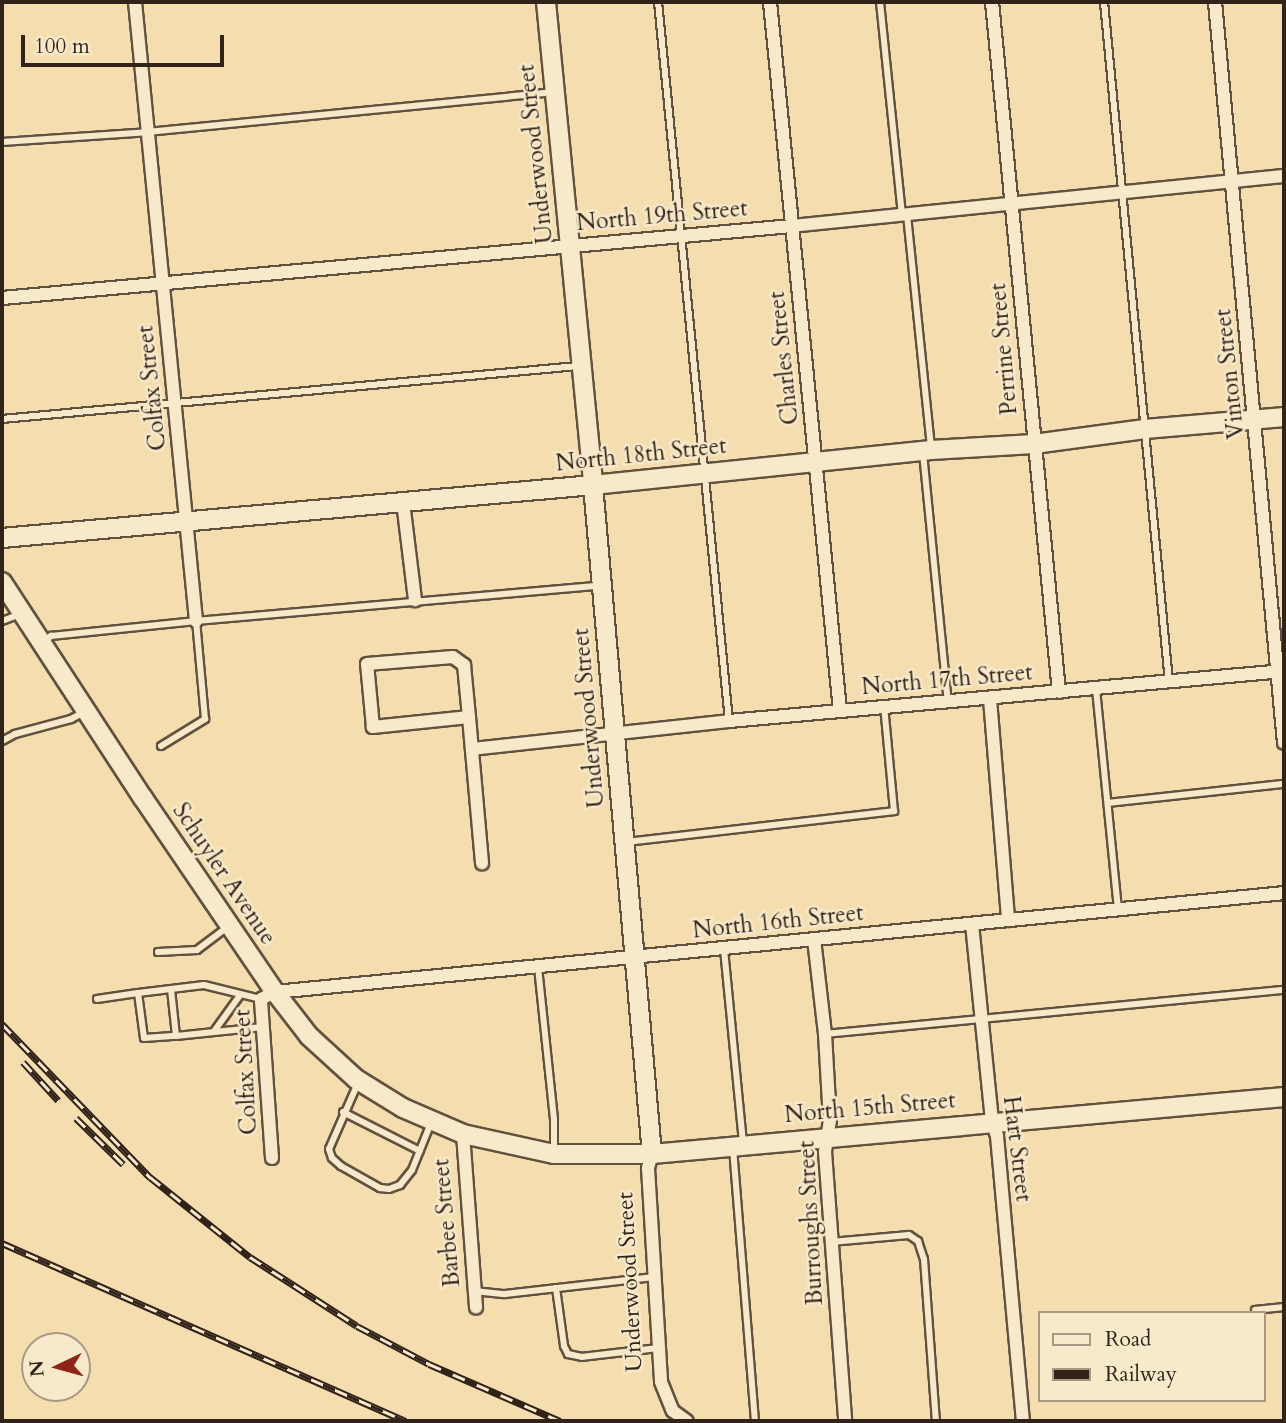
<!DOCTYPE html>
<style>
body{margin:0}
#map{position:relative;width:1286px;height:1423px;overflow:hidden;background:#f4ddae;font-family:Cardo,serif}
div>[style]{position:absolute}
.roads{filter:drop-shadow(2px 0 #62513f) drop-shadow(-2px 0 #62513f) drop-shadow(0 2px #62513f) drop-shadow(0 -2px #62513f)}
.lane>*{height:6px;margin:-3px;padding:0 3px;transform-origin:3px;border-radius:3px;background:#f8e9ca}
.street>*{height:12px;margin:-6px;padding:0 6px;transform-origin:6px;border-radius:6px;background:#f8e9ca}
.secondary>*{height:18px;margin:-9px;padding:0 9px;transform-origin:9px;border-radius:9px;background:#f8e9ca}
.rail>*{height:7px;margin-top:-3.5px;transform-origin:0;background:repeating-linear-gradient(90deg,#f8e9ca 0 13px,#31221a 0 26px);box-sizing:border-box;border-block:2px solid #31221a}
span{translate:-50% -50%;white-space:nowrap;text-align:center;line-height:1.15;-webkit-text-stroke:5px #f8e9ca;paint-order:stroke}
.street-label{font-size:23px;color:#31221a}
.frame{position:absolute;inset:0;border:4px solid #31221a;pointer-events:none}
.legend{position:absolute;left:1038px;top:1311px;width:228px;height:91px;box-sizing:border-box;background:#f8e9ca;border:2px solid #a89984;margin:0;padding:9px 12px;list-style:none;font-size:21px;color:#31221a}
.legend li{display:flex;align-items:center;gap:14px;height:35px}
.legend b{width:35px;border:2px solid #a89984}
.north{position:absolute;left:21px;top:1332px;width:70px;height:70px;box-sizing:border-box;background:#f8e9ca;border:2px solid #a89984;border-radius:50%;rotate:265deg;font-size:19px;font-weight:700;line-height:28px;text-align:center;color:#31221a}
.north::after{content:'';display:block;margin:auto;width:24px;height:32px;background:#8f2418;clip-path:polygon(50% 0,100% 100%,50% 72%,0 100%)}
.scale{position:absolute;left:21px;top:35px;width:203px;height:32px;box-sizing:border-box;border:4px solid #31221a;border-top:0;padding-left:9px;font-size:21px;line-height:24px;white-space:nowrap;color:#31221a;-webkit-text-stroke:5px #f8e9ca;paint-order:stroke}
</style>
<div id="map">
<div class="roads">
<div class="lane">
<div style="left:658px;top:2px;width:722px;rotate:84.36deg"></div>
<div style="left:880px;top:2px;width:213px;rotate:84.1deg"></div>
<div style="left:1104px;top:2px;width:683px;rotate:84.54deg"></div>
<div style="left:2px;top:142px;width:145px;rotate:-3.9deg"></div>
<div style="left:147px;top:132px;width:407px;rotate:-5.6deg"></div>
<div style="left:907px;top:215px;width:234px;rotate:84.1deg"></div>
<div style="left:2px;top:419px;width:578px;rotate:-5.26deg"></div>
<div style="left:923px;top:453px;width:250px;rotate:84.3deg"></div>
<div style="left:2px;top:621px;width:19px;rotate:-21deg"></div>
<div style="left:44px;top:641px;width:9px;rotate:-36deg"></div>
<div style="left:51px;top:636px;width:146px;rotate:-5.9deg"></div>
<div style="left:196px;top:621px;width:406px;rotate:-5deg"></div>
<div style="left:1096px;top:689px;width:220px;rotate:84.3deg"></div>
<div style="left:2px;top:741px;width:15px;rotate:-28deg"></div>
<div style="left:15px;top:734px;width:58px;rotate:-15deg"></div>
<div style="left:71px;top:719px;width:17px;rotate:-28deg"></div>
<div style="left:161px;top:746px;width:52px;rotate:-31.5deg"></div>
<div style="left:205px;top:719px;width:98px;rotate:-95.2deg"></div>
<div style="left:1108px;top:803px;width:177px;rotate:-6.2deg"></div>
<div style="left:627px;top:842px;width:269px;rotate:-6.6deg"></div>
<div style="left:894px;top:811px;width:105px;rotate:-95.4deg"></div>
<div style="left:724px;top:949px;width:195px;rotate:84.4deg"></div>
<div style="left:158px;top:952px;width:39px;rotate:-3deg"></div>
<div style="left:197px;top:950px;width:40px;rotate:-37deg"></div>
<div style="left:538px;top:967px;width:153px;rotate:84deg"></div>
<div style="left:554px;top:1119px;width:33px;rotate:90deg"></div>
<div style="left:138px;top:993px;width:33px;rotate:-7deg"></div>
<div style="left:97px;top:999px;width:41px;rotate:-8.3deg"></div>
<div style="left:138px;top:993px;width:45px;rotate:82.4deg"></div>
<div style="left:144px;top:1038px;width:32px;rotate:-4deg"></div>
<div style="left:176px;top:1036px;width:47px;rotate:-96.1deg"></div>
<div style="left:171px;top:989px;width:33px;rotate:-7deg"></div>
<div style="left:204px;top:985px;width:59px;rotate:13.8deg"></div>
<div style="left:215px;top:1030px;width:44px;rotate:-54.2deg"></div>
<div style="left:825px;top:1034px;width:461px;rotate:-5.5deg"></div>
<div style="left:176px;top:1036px;width:87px;rotate:-5.9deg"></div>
<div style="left:358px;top:1083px;width:72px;rotate:113.7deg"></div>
<div style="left:329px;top:1149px;width:9px;rotate:72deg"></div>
<div style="left:332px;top:1158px;width:12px;rotate:42deg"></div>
<div style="left:341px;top:1166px;width:45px;rotate:29.4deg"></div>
<div style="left:380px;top:1188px;width:9px;rotate:6deg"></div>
<div style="left:389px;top:1189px;width:12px;rotate:-20deg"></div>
<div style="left:400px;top:1185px;width:19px;rotate:-51deg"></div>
<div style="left:412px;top:1170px;width:51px;rotate:-68deg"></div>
<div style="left:343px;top:1112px;width:86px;rotate:26.9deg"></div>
<div style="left:733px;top:1148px;width:274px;rotate:85.4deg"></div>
<div style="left:831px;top:1242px;width:78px;rotate:-5.1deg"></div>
<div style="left:909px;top:1235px;width:11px;rotate:34deg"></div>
<div style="left:918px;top:1241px;width:19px;rotate:72deg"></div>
<div style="left:924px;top:1259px;width:162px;rotate:85.8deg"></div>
<div style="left:556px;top:1288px;width:59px;rotate:82.1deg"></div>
<div style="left:564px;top:1346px;width:9px;rotate:63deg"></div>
<div style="left:568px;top:1354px;width:14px;rotate:12deg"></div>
<div style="left:582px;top:1357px;width:78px;rotate:-6.7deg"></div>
<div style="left:474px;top:1291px;width:31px;rotate:6deg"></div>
<div style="left:505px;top:1294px;width:150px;rotate:-6.5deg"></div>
<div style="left:1255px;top:1310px;width:29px;rotate:-6deg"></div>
</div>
<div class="street">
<div style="left:135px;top:2px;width:622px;rotate:84.37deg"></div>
<div style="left:770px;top:2px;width:712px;rotate:84.36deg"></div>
<div style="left:992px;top:2px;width:693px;rotate:84.45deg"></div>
<div style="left:1215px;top:2px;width:744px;rotate:84.68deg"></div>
<div style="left:2px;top:298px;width:792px;rotate:-5.21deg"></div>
<div style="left:791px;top:226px;width:496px;rotate:-5.8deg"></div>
<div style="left:403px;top:502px;width:99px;rotate:83deg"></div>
<div style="left:453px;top:657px;width:14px;rotate:36deg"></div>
<div style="left:464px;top:665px;width:52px;rotate:84.5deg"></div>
<div style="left:469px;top:717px;width:97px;rotate:174.1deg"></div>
<div style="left:373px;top:727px;width:63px;rotate:-95.4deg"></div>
<div style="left:367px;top:664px;width:86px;rotate:-4.7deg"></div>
<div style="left:990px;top:699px;width:222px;rotate:85.3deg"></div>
<div style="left:469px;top:717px;width:147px;rotate:84.9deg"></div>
<div style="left:472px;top:749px;width:259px;rotate:-6.2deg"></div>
<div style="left:729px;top:721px;width:557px;rotate:-5.15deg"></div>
<div style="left:972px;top:924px;width:199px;rotate:84.2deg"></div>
<div style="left:992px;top:1122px;width:15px;rotate:70deg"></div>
<div style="left:997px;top:1136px;width:286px;rotate:84.8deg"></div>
<div style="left:814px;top:939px;width:96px;rotate:83.4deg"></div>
<div style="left:825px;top:1034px;width:86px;rotate:86.7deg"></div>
<div style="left:830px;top:1120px;width:32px;rotate:99deg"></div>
<div style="left:825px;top:1152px;width:270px;rotate:85.7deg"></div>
<div style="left:463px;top:1134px;width:174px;rotate:85.7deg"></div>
<div style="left:652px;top:1154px;width:15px;rotate:106deg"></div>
<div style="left:648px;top:1168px;width:214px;rotate:86.5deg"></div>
<div style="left:661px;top:1382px;width:31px;rotate:68deg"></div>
<div style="left:673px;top:1411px;width:17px;rotate:36deg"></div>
<div style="left:272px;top:1158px;width:159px;rotate:-94deg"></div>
<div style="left:261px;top:999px;width:16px;rotate:-27deg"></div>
<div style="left:275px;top:992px;width:1014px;rotate:-5.6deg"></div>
</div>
<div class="secondary">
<div style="left:546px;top:2px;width:485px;rotate:84.4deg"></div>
<div style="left:593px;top:485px;width:672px;rotate:84.96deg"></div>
<div style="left:2px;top:538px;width:593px;rotate:-5.12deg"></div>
<div style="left:593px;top:485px;width:340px;rotate:-5.9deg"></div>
<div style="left:931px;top:450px;width:103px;rotate:-3.3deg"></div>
<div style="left:1034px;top:444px;width:112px;rotate:-7.7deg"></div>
<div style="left:1145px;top:429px;width:140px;rotate:-4.9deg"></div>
<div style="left:2px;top:582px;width:258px;rotate:56.9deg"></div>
<div style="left:143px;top:798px;width:235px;rotate:55.8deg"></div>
<div style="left:275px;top:992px;width:56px;rotate:52.3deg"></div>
<div style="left:309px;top:1036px;width:64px;rotate:42.5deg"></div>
<div style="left:356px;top:1079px;width:55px;rotate:31.7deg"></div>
<div style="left:403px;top:1108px;width:65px;rotate:23.4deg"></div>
<div style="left:463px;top:1134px;width:93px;rotate:12.4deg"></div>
<div style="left:554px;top:1154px;width:98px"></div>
<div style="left:652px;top:1154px;width:635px;rotate:-5.15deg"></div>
</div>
</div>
<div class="rail">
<div style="left:2px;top:1024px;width:213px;rotate:46deg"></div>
<div style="left:150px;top:1177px;width:128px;rotate:38.7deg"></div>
<div style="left:250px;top:1257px;width:127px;rotate:32.8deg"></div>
<div style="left:357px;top:1326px;width:81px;rotate:27.8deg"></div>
<div style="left:429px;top:1364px;width:143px;rotate:23.5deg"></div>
<div style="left:23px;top:1062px;width:52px;rotate:47.4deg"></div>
<div style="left:76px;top:1118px;width:66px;rotate:44.4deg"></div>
<div style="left:2px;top:1243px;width:441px;rotate:23.8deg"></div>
</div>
<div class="street-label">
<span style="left:536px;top:154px;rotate:-96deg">Underwood Street</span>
<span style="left:662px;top:216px;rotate:-5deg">North 19th Street</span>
<span style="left:1004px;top:349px;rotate:-95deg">Perrine Street</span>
<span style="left:784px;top:358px;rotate:-96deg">Charles Street</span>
<span style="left:1230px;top:374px;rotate:-96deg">Vinton Street</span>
<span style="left:152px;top:388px;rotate:-96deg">Colfax Street</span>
<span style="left:641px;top:455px;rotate:-6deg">North 18th Street</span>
<span style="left:947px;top:680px;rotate:-5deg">North 17th Street</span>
<span style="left:589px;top:718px;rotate:-95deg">Underwood Street</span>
<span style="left:224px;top:874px;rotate:56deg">Schuyler Avenue</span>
<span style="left:778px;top:922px;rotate:-6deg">North 16th Street</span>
<span style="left:246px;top:1072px;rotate:-93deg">Colfax Street</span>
<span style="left:870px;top:1108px;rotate:-5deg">North 15th Street</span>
<span style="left:1017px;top:1149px;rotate:83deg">Hart Street</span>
<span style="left:447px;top:1223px;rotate:-95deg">Barbee Street</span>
<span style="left:811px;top:1223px;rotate:-93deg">Burroughs Street</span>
<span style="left:630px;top:1282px;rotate:-93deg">Underwood Street</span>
</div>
<div class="frame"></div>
<ul class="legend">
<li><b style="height:9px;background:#f8e9ca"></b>Road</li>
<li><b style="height:9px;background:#31221a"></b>Railway</li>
</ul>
<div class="north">N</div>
<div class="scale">100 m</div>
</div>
